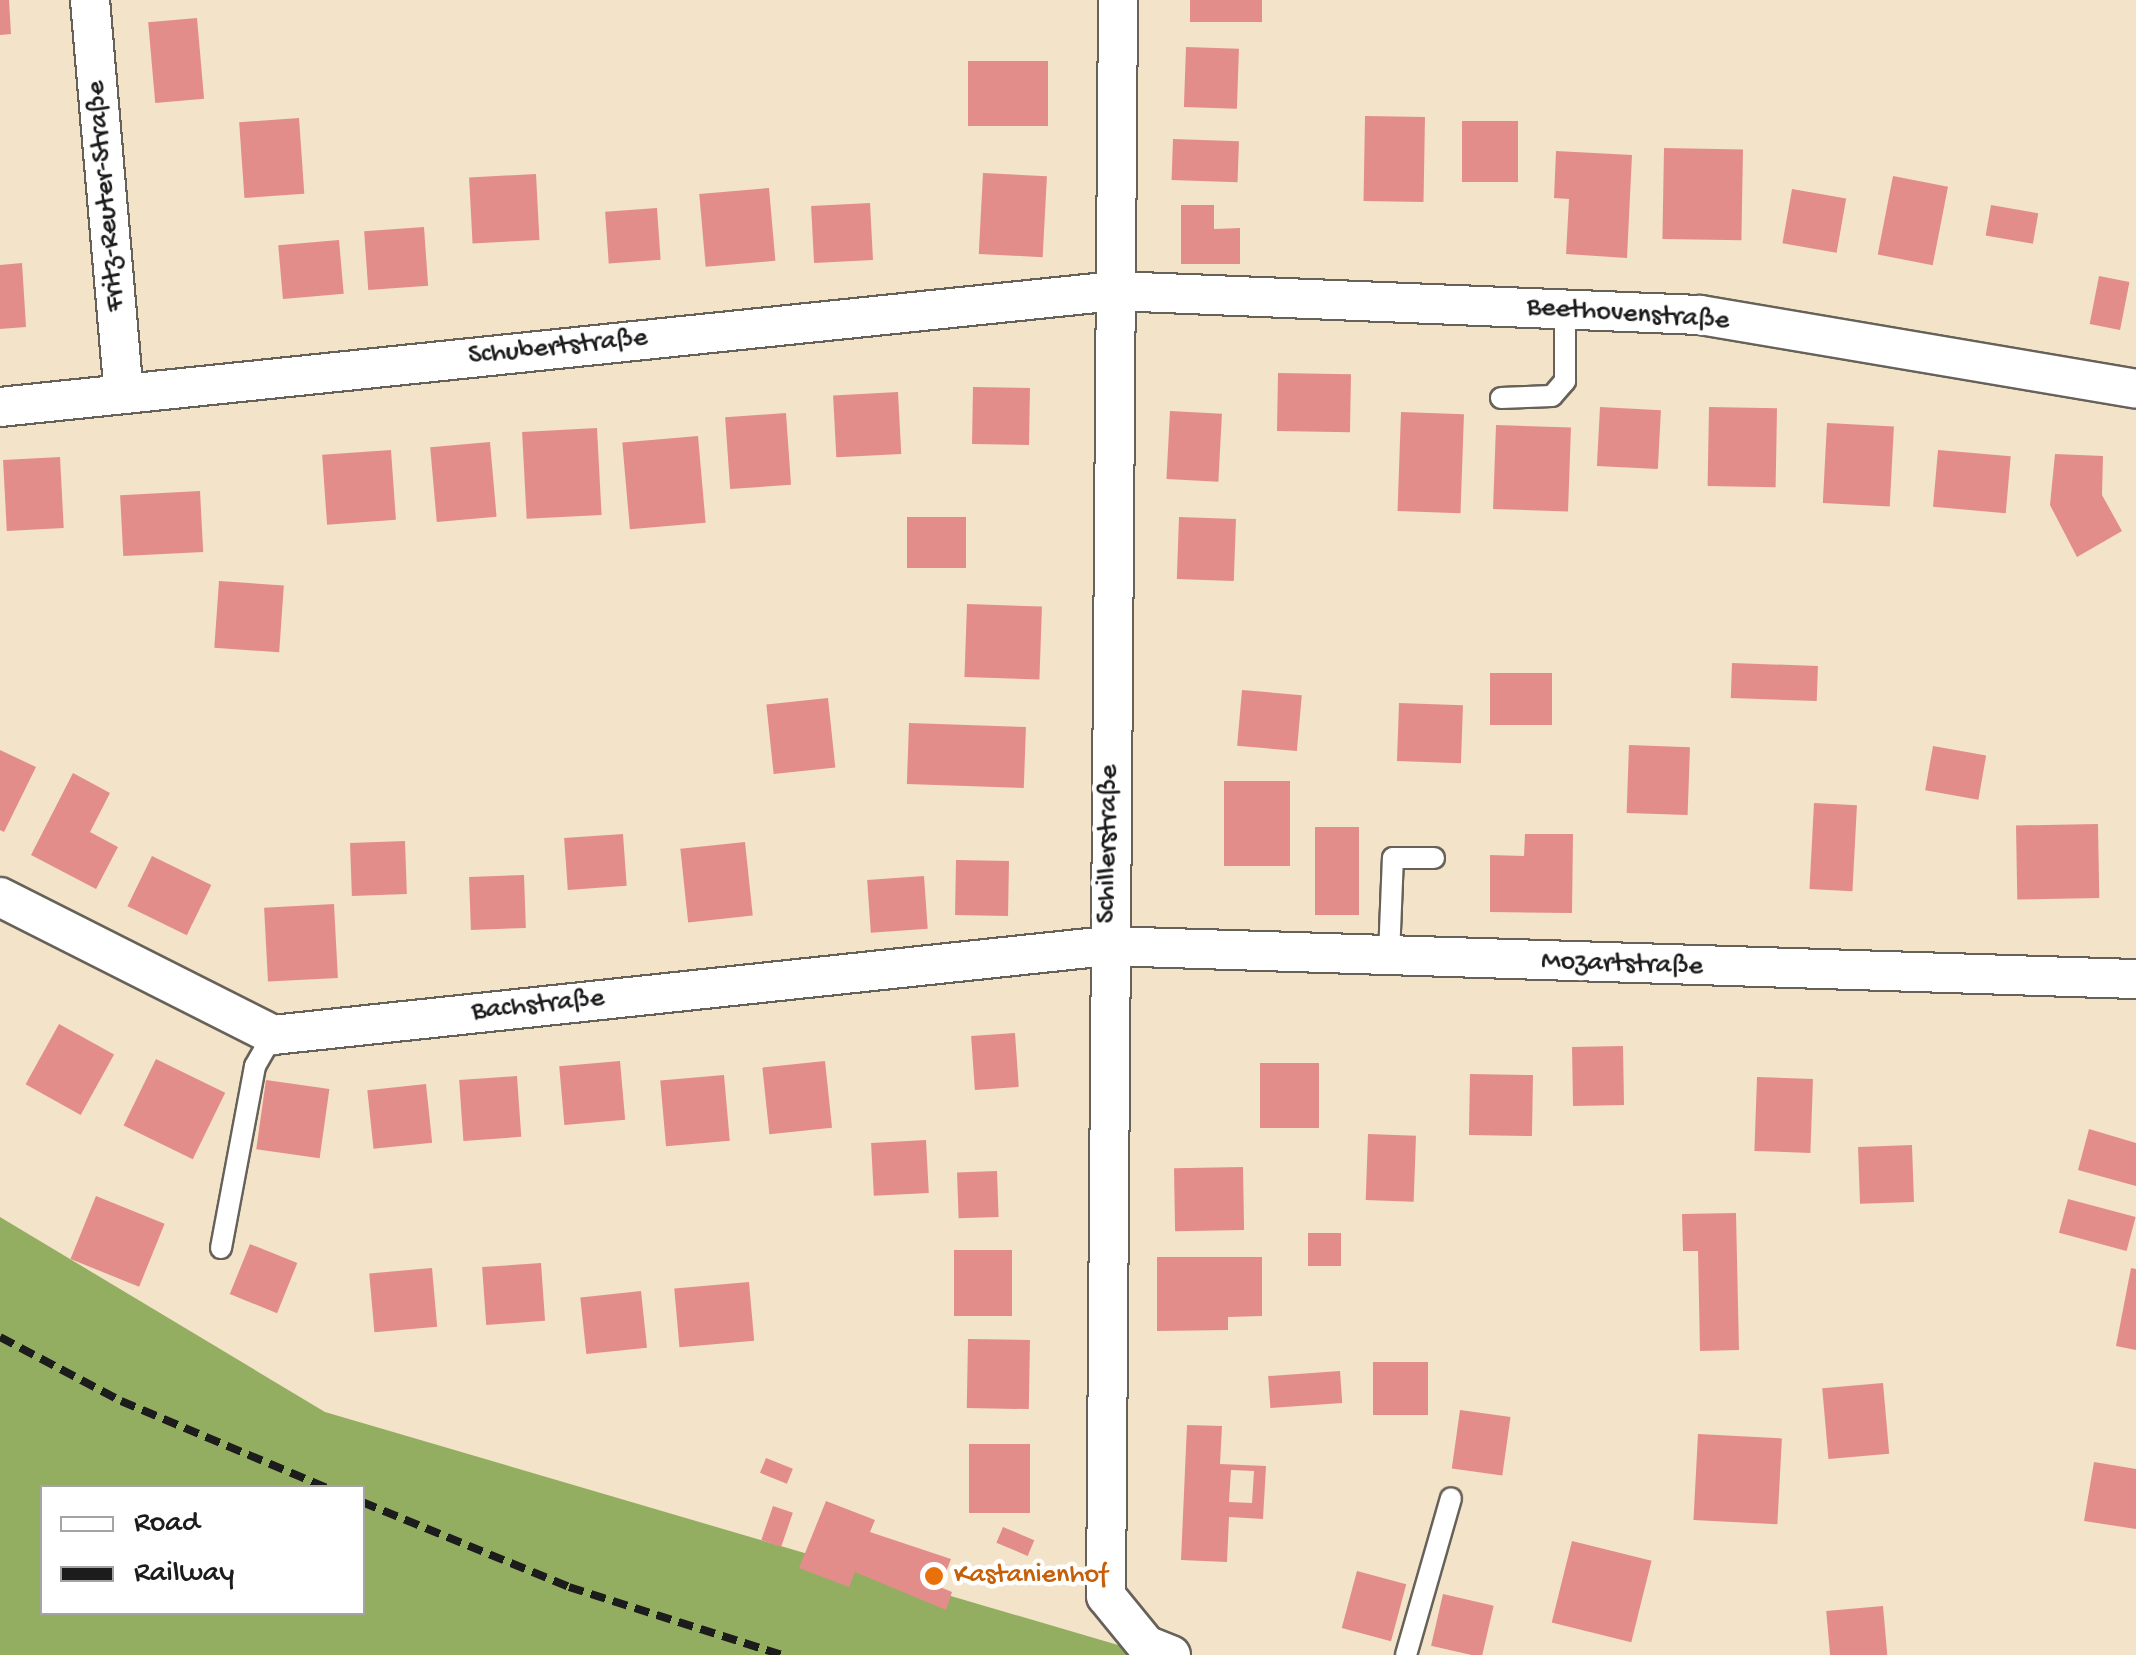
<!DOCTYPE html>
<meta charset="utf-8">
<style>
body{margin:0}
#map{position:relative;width:2136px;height:1655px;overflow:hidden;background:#f3e3c9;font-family:"Gochi Hand",sans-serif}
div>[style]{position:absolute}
.forest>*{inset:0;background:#93ae60}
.building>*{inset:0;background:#e38d8b;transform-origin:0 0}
.roads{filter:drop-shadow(2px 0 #676259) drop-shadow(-2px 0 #676259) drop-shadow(0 2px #676259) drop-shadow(0 -2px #676259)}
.service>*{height:20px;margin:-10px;padding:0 10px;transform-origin:10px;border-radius:10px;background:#fff}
.minor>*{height:38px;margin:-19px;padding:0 19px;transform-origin:19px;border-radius:19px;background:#fff}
.rail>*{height:8px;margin-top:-4px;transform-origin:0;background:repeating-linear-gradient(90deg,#1c1c1c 0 15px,transparent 0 23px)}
.dots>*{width:28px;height:28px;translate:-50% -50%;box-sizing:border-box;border:5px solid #fff;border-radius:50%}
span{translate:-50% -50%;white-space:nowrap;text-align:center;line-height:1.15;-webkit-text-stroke:9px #fff;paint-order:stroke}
.street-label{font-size:28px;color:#1c1c1c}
.food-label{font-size:28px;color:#c56008}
.left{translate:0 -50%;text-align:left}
.legend{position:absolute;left:40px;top:1485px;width:325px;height:130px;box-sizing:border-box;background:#fff;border:2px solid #a4a4a4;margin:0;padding:12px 18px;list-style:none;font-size:30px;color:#1c1c1c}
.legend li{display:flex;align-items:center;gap:20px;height:50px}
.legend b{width:50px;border:2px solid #a4a4a4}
</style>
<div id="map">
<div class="forest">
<div style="clip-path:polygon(evenodd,0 1217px,325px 1412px,1152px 1655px,0 1655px,0 1217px,42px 1488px,362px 1488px,362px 1612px,42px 1612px,42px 1488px)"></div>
</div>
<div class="building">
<div style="clip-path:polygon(0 0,9px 0,11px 34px,0 35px)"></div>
<div style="left:1190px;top:0;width:72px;height:22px"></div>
<div style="left:197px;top:18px;width:81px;height:49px;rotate:85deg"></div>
<div style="left:1186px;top:47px;width:53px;height:60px;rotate:2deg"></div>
<div style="left:968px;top:61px;width:80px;height:65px"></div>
<div style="left:1365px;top:116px;width:60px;height:85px;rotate:1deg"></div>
<div style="left:299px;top:118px;width:76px;height:60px;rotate:86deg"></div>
<div style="left:1462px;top:121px;width:56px;height:61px"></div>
<div style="left:1173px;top:139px;width:66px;height:41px;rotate:2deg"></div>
<div style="left:1664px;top:148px;width:79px;height:91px;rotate:1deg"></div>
<div style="clip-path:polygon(1556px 151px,1632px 155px,1627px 258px,1566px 254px,1569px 199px,1554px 198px)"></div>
<div style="left:983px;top:173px;width:64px;height:81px;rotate:3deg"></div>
<div style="left:536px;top:174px;width:66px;height:67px;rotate:87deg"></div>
<div style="left:1893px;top:176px;width:56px;height:80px;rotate:11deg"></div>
<div style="left:769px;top:188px;width:73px;height:70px;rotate:85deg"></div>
<div style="left:1792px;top:189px;width:55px;height:55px;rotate:10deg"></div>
<div style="left:870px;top:203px;width:57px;height:59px;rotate:87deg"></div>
<div style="clip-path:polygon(1181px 205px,1214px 205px,1214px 229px,1240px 228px,1240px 264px,1181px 264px)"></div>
<div style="left:1991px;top:205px;width:48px;height:31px;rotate:10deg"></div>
<div style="left:657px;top:208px;width:52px;height:52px;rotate:86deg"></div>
<div style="left:424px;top:227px;width:59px;height:60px;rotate:86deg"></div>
<div style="left:339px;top:240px;width:54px;height:61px;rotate:85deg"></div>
<div style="clip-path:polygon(22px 263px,26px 327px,0 329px,0 265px)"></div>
<div style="left:2099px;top:276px;width:31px;height:49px;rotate:11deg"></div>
<div style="left:1278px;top:373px;width:73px;height:58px;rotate:1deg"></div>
<div style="left:973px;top:387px;width:57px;height:57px;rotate:1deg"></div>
<div style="left:898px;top:392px;width:62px;height:65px;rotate:87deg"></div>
<div style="left:1600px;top:407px;width:61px;height:59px;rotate:3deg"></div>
<div style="left:1709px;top:407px;width:68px;height:79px;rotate:1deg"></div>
<div style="left:1170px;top:411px;width:52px;height:68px;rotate:3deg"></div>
<div style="left:1401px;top:412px;width:63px;height:99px;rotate:2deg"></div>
<div style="left:786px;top:413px;width:72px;height:61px;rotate:86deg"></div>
<div style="left:1827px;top:423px;width:67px;height:80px;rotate:3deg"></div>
<div style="left:1496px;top:425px;width:75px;height:84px;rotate:2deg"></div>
<div style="left:597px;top:428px;width:87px;height:75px;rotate:87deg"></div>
<div style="left:698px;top:436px;width:87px;height:76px;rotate:85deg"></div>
<div style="left:490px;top:442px;width:75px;height:60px;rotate:85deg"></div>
<div style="left:391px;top:450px;width:70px;height:69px;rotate:86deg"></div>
<div style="left:1938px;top:450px;width:73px;height:57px;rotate:5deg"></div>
<div style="clip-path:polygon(2055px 454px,2103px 456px,2102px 495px,2122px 531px,2077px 557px,2050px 505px)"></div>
<div style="left:60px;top:457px;width:71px;height:57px;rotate:87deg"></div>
<div style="left:200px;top:491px;width:61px;height:80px;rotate:87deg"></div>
<div style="left:907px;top:517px;width:59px;height:51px"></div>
<div style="left:1179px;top:517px;width:57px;height:62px;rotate:2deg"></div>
<div style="left:219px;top:581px;width:65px;height:67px;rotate:4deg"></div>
<div style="left:967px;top:604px;width:75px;height:73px;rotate:2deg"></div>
<div style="left:1732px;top:663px;width:86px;height:35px;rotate:2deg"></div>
<div style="left:1490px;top:673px;width:62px;height:52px"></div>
<div style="left:1242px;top:690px;width:60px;height:56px;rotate:5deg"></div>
<div style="left:828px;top:698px;width:70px;height:62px;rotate:84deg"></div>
<div style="left:1399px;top:703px;width:64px;height:58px;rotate:2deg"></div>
<div style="left:909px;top:723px;width:117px;height:61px;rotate:2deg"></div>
<div style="left:1629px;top:745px;width:61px;height:68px;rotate:2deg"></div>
<div style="left:1933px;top:746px;width:54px;height:45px;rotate:10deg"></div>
<div style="clip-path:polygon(0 750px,36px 767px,4px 832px,0 830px)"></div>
<div style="clip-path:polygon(73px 773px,110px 793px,90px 832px,118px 847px,96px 889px,31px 855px)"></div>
<div style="left:1224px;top:781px;width:66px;height:85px"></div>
<div style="left:1814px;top:803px;width:43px;height:86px;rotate:3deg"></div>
<div style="left:2098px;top:824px;width:74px;height:82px;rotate:89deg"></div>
<div style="left:1315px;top:827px;width:44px;height:88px"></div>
<div style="left:623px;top:834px;width:52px;height:59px;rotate:86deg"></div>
<div style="clip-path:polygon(1525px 834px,1573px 834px,1572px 913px,1490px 912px,1490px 855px,1524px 856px)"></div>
<div style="left:405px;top:841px;width:53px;height:55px;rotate:88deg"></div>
<div style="left:745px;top:842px;width:74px;height:65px;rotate:84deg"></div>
<div style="left:152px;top:856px;width:66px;height:56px;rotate:26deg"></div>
<div style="left:956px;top:860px;width:53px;height:55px;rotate:1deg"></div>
<div style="left:524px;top:875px;width:53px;height:55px;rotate:88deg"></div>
<div style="left:924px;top:876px;width:53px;height:57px;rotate:86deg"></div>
<div style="left:334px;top:904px;width:74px;height:70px;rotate:87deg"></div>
<div style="left:59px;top:1024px;width:63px;height:69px;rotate:29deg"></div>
<div style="left:1015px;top:1033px;width:54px;height:44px;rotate:86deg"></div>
<div style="left:1623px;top:1046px;width:59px;height:51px;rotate:89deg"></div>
<div style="left:156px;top:1059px;width:77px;height:74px;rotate:26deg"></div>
<div style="left:620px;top:1061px;width:59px;height:61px;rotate:85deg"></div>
<div style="left:825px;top:1061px;width:67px;height:63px;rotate:84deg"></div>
<div style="left:1260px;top:1063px;width:59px;height:65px"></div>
<div style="left:1470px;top:1074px;width:63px;height:61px;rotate:1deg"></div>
<div style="left:724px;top:1075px;width:66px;height:64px;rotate:85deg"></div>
<div style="left:517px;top:1076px;width:61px;height:58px;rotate:86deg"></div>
<div style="left:1757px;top:1077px;width:56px;height:74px;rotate:2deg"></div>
<div style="left:266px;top:1080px;width:64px;height:70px;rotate:8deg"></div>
<div style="left:426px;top:1084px;width:59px;height:59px;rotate:84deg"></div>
<div style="clip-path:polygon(2089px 1129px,2136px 1143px,2136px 1186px,2078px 1170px)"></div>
<div style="left:1368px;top:1134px;width:48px;height:66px;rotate:2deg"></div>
<div style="left:926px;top:1140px;width:53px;height:55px;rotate:87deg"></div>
<div style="left:1912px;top:1145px;width:57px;height:54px;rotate:88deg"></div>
<div style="left:1243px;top:1167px;width:63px;height:69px;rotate:89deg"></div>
<div style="left:997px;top:1171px;width:46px;height:40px;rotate:88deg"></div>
<div style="left:96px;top:1196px;width:74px;height:68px;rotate:22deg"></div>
<div style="left:2068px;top:1199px;width:70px;height:35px;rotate:15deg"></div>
<div style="clip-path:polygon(1736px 1213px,1739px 1350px,1700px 1351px,1698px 1251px,1683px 1251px,1682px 1214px)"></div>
<div style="left:1308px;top:1233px;width:33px;height:33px"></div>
<div style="left:250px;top:1244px;width:51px;height:54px;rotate:22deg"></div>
<div style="left:954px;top:1250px;width:58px;height:66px"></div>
<div style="clip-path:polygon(1157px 1257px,1262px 1257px,1262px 1316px,1228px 1317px,1228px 1330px,1157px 1331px)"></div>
<div style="left:541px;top:1263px;width:58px;height:59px;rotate:86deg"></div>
<div style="left:432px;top:1268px;width:59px;height:63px;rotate:85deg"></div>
<div style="clip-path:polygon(2131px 1268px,2136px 1269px,2136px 1350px,2116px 1346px)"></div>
<div style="left:749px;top:1282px;width:59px;height:75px;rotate:85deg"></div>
<div style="left:641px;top:1291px;width:57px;height:61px;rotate:84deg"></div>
<div style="left:968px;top:1339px;width:62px;height:69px;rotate:1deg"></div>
<div style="left:1373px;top:1362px;width:55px;height:53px"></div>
<div style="left:1340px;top:1371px;width:32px;height:72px;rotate:86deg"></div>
<div style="left:1883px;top:1383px;width:71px;height:61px;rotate:85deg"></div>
<div style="left:1460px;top:1410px;width:51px;height:59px;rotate:8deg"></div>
<div style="clip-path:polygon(evenodd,1187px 1425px,1222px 1426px,1220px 1464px,1266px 1466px,1263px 1519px,1229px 1517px,1227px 1562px,1181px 1560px,1187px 1425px,1231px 1470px,1254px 1471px,1252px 1503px,1229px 1502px,1231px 1470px)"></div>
<div style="left:1698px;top:1434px;width:84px;height:86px;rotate:3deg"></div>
<div style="left:969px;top:1444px;width:61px;height:69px"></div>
<div style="left:766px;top:1458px;width:29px;height:16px;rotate:22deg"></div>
<div style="clip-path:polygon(2094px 1462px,2136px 1469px,2136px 1529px,2084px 1521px)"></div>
<div style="clip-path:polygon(826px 1501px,875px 1520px,870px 1532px,951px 1559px,940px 1587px,952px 1592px,946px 1610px,855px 1572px,849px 1587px,799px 1568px)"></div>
<div style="left:773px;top:1506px;width:21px;height:36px;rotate:19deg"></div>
<div style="left:1003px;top:1527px;width:34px;height:17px;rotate:23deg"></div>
<div style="left:1572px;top:1541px;width:82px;height:84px;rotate:14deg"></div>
<div style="left:1357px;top:1571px;width:51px;height:59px;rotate:15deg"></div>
<div style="left:1443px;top:1594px;width:52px;height:53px;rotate:13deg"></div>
<div style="left:1883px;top:1606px;width:49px;height:57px;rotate:85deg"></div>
</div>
<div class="roads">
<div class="service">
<div style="left:1501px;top:398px;width:51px;rotate:-2.2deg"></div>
<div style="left:1552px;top:396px;width:20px;rotate:-49deg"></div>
<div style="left:1565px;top:381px;width:71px;rotate:-90deg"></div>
<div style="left:1389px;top:956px;width:98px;rotate:-87.7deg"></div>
<div style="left:1393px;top:858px;width:41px"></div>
<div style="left:221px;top:1248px;width:185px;rotate:-79.4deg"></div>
<div style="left:255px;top:1066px;width:36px;rotate:-60deg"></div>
<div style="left:1406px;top:1655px;width:163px;rotate:-74deg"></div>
</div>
<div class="minor">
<div style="left:90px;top:0;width:394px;rotate:85.1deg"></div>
<div style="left:1118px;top:0;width:1596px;rotate:90.43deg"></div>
<div style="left:1106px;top:1596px;width:63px;rotate:50.8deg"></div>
<div style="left:1146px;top:1645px;width:27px;rotate:22deg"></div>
<div style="left:0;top:407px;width:1121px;rotate:-5.94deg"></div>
<div style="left:1115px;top:291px;width:585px;rotate:2.35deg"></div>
<div style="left:1700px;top:315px;width:442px;rotate:9.6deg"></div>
<div style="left:0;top:897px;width:306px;rotate:26.8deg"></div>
<div style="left:273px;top:1035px;width:839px;rotate:-6.09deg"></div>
<div style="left:1107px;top:946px;width:1030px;rotate:1.84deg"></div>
</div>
</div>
<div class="rail">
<div style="left:0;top:1337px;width:137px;rotate:27.9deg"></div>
<div style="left:121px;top:1401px;width:224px;rotate:22.9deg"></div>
<div style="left:362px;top:1502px;width:224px;rotate:22.3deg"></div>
<div style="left:569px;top:1587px;width:224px;rotate:17.7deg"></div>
</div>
<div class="dots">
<div style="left:934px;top:1576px;background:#e8710a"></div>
</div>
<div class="street-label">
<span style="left:107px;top:196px;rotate:-95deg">Fritz-Reuter-Straße</span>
<span style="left:1628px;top:315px;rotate:4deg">Beethovenstraße</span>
<span style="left:558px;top:348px;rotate:-6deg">Schubertstraße</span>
<span style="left:1109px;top:844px;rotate:-89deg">Schillerstraße</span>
<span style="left:1622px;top:965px;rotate:2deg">Mozartstraße</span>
<span style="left:538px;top:1006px;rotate:-6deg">Bachstraße</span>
</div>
<div class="food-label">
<span class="left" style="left:954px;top:1576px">Kastanienhof</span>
</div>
<ul class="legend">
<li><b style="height:12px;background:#fff"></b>Road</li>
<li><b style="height:12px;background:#1c1c1c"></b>Railway</li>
</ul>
</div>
